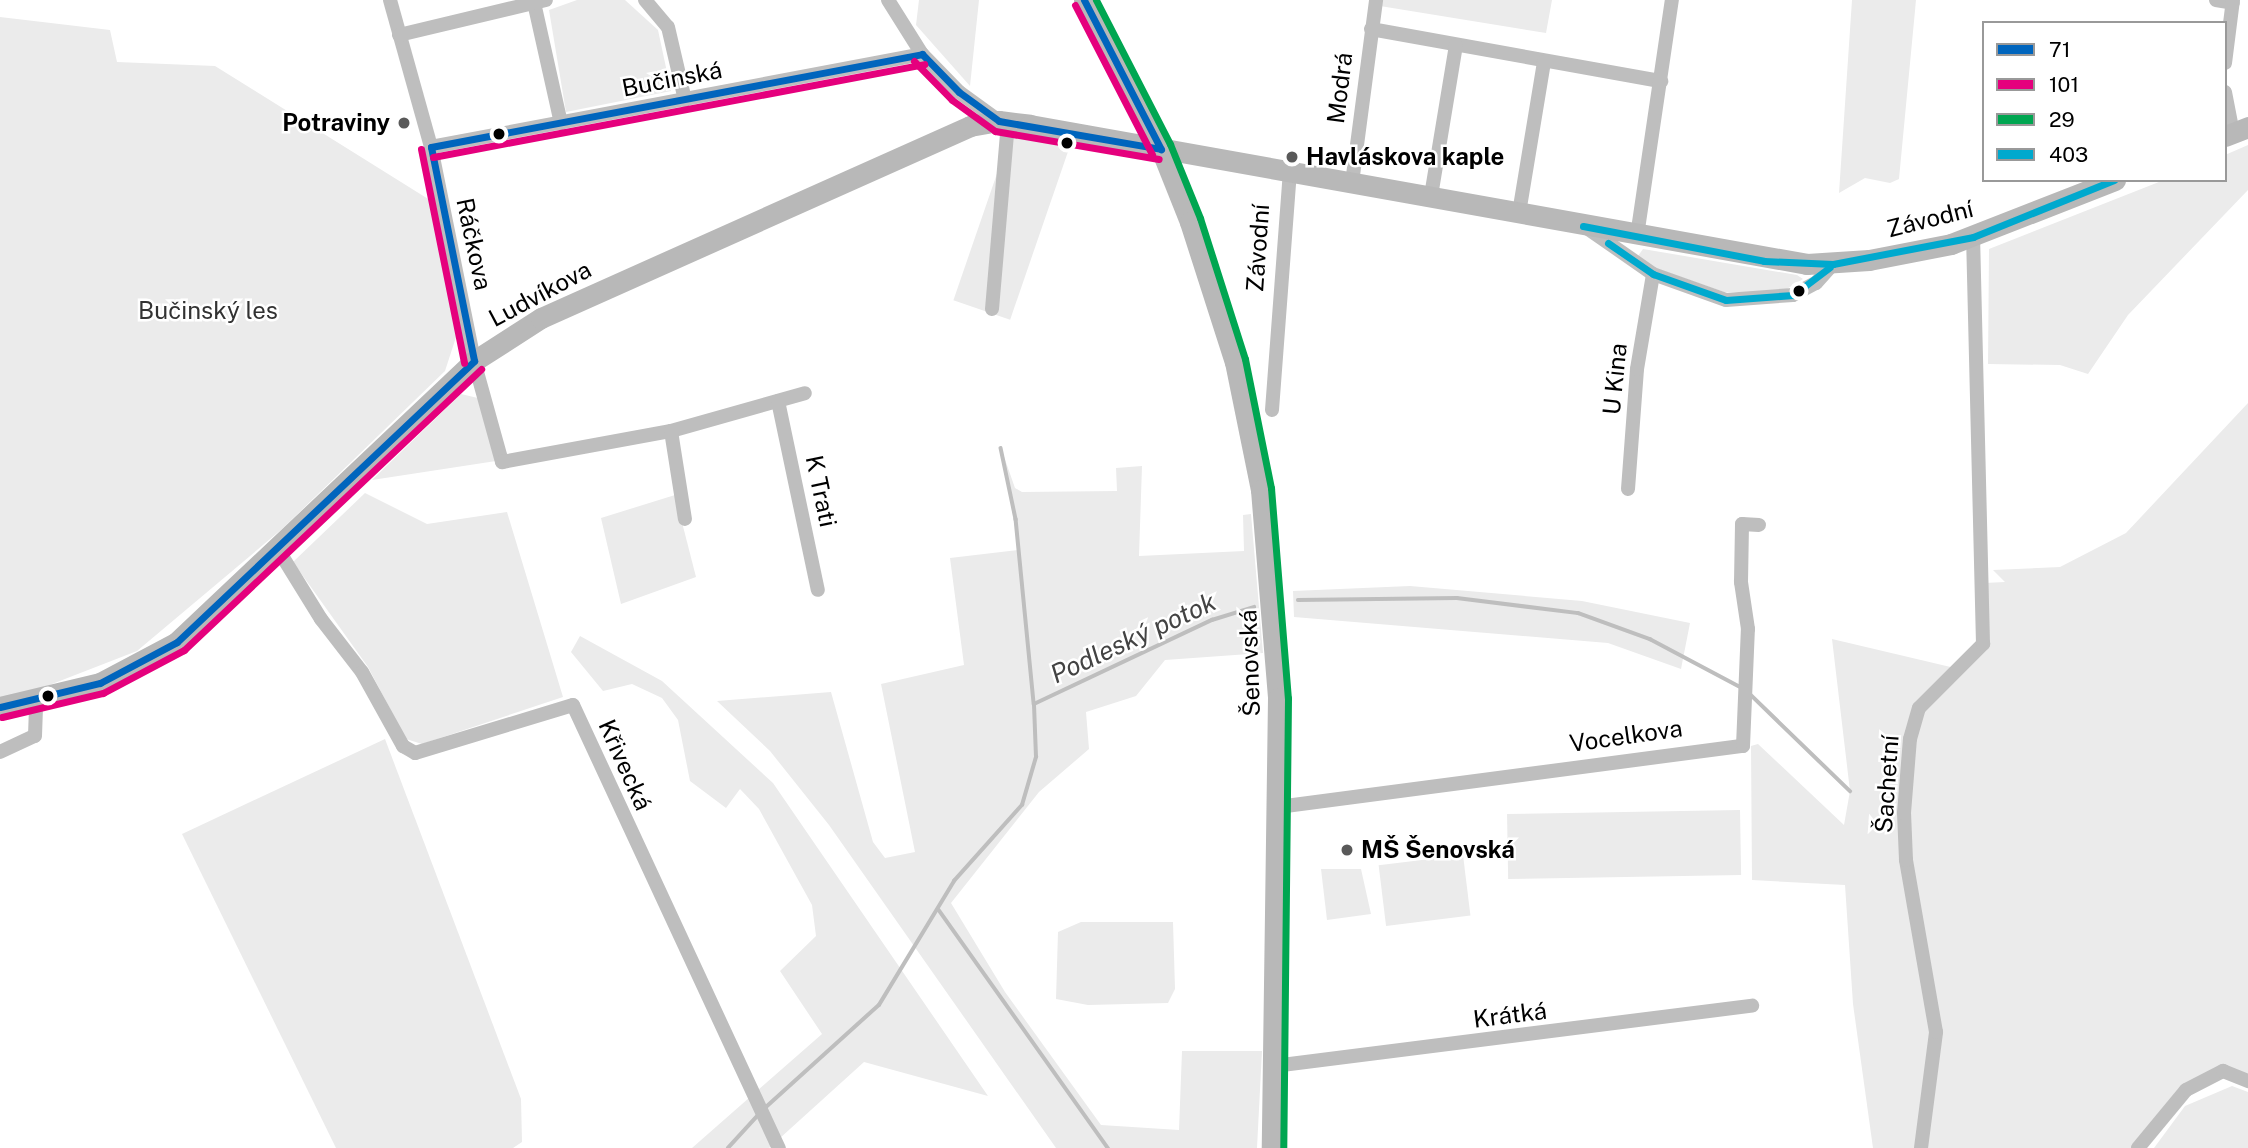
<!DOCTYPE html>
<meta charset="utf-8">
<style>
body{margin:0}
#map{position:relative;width:2248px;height:1148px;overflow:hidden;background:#fff;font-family:"Public Sans",sans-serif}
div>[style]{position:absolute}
.green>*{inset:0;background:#ebebeb;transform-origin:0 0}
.stream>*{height:3.5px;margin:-1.75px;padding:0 1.75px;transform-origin:1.75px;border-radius:1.75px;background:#bebebe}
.street>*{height:14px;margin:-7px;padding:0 7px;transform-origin:7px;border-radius:7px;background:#bebebe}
.secondary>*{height:21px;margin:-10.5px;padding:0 10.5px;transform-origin:10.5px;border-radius:10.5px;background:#b8b8b8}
.bus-1>*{height:7px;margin:-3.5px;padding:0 3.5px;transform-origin:3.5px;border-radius:3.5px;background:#0065bd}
.bus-2>*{height:7px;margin:-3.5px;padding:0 3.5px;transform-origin:3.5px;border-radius:3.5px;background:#e5007d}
.bus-3>*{height:7px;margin:-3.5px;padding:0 3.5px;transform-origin:3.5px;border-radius:3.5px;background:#00a651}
.bus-4>*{height:7px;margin:-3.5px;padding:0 3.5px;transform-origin:3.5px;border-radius:3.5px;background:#00a9ce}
.dots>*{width:19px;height:19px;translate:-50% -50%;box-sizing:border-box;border:4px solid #fff;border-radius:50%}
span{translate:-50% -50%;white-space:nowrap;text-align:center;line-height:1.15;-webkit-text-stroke:5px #fff;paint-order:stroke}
.street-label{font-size:24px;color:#000}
.poi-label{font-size:24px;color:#000;font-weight:700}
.right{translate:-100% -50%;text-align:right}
.left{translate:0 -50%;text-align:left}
.park-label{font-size:24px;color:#323232}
.water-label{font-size:26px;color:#434343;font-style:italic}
.legend{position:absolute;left:1982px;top:21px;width:245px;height:161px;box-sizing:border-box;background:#fff;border:2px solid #999;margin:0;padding:9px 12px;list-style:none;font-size:21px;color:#000}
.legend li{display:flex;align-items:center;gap:14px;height:35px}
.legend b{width:35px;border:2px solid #999}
</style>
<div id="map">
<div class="green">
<div style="clip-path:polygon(577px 0,625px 0,658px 30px,671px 91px,566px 112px,549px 10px)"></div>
<div style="clip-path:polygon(919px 0,979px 0,970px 86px,916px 25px)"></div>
<div style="clip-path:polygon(1381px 0,1552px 0,1546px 33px,1380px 6px)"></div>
<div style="clip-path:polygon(1852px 0,1916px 0,1899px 179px,1890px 183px,1865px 178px,1839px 193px)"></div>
<div style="clip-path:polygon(0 17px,110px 30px,117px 62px,215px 66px,433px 202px,457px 334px,445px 371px,282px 529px,137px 651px,34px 691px,0 698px)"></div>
<div style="left:1012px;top:130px;width:60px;height:180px;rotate:19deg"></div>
<div style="clip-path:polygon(2248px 145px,2248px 190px,2128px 315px,2088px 374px,2060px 365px,1988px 364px,1989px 249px,2164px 180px,2225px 180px,2225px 155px)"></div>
<div style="clip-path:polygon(1643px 249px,1797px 275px,1803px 279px,1782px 292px,1724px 292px,1655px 268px,1638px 256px)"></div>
<div style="clip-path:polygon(461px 394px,482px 399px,496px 461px,372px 480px)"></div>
<div style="clip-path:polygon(2248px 403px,2248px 1081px,2223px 1071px,2186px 1089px,2138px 1148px,1873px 1148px,1853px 1004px,1845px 885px,1752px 880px,1751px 746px,1758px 744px,1844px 825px,1850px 791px,1832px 639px,1959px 669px,1983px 644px,1984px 583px,2005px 582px,1993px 570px,2060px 567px,2126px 533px)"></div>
<div style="clip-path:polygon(1001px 448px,1015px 488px,1022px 492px,1117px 491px,1116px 468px,1142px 466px,1139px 556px,1244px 551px,1243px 515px,1251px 514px,1263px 653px,1165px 660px,1136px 696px,1086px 712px,1089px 749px,1039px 792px,951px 903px,1005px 992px,1101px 1125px,1179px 1130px,1182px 1051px,1262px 1051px,1257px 1148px,1056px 1148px,829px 825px,770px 751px,717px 701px,831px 692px,873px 842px,885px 858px,915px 852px,881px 684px,964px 665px,950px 558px,1019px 550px)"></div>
<div style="clip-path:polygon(365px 493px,427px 524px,507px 512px,563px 697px,422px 744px,406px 739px,368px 667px,293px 562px)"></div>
<div style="clip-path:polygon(675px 495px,696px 577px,621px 604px,601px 518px)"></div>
<div style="clip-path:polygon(1410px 586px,1582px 601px,1690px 623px,1681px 669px,1608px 643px,1294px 617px,1293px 591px)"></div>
<div style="clip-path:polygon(580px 636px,662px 681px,773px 783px,988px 1096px,864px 1062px,769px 1148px,692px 1148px,822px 1034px,780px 971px,816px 936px,812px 905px,759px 809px,740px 789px,726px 808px,690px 781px,678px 720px,662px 698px,632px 684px,603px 691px,571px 652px)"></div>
<div style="clip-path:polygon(385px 739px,521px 1099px,522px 1142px,513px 1148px,336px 1148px,182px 834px)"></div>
<div style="left:1740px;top:810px;width:65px;height:233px;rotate:89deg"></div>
<div style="left:1463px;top:855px;width:61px;height:85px;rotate:83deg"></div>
<div style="clip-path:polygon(1321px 869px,1361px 869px,1371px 914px,1327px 920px)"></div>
<div style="clip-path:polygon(1081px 922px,1173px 922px,1175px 989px,1168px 1003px,1088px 1005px,1056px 999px,1058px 932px)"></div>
<div style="clip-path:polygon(2232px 1086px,2248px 1092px,2248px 1148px,2154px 1148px,2185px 1106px)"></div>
</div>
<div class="stream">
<div style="left:1001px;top:448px;width:73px;rotate:78.1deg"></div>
<div style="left:1016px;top:519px;width:186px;rotate:84.4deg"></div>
<div style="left:1298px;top:600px;width:159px;rotate:-0.7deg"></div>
<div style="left:1457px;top:598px;width:122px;rotate:7.1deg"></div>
<div style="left:1578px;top:613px;width:77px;rotate:19.9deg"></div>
<div style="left:1650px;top:639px;width:104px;rotate:28deg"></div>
<div style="left:1749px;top:693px;width:141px;rotate:44.1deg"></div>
<div style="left:939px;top:910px;width:292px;rotate:54.6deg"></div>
<div style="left:766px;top:1107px;width:152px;rotate:-42.1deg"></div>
<div style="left:879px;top:1005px;width:145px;rotate:-58.8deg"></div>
<div style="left:954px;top:881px;width:102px;rotate:-48.2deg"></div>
<div style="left:1022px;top:805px;width:50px;rotate:-73.7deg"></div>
<div style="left:1036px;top:757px;width:53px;rotate:-92.2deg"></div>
<div style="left:1034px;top:704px;width:197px;rotate:-25.3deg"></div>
<div style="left:1212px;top:620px;width:44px;rotate:-17.2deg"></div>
<div style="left:728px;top:1148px;width:46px;rotate:-47.6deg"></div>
</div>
<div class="street">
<div style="left:390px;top:0;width:153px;rotate:74.4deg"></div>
<div style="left:431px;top:147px;width:218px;rotate:78.6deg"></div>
<div style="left:474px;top:361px;width:105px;rotate:74.5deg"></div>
<div style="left:502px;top:462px;width:172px;rotate:-10.4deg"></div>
<div style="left:671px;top:431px;width:139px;rotate:-15.8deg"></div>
<div style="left:645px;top:0;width:35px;rotate:50deg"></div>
<div style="left:668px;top:27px;width:75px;rotate:76.9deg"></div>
<div style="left:888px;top:0;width:64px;rotate:57.8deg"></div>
<div style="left:922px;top:54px;width:53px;rotate:45.8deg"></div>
<div style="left:959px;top:92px;width:49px;rotate:35.9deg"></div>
<div style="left:2216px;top:0;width:17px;rotate:10deg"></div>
<div style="left:535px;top:7px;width:119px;rotate:77.4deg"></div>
<div style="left:1371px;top:29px;width:295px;rotate:10.2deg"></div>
<div style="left:399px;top:35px;width:151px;rotate:-13.4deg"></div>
<div style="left:2225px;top:63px;width:64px;rotate:-82.8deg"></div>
<div style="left:2225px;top:92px;width:42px;rotate:79deg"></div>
<div style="left:431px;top:147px;width:500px;rotate:-10.7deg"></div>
<div style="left:1352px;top:183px;width:185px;rotate:-82.5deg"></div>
<div style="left:1431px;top:196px;width:153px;rotate:-80.6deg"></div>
<div style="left:1519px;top:213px;width:153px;rotate:-80.6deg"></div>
<div style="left:1584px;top:226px;width:84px;rotate:34.8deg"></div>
<div style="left:1653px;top:274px;width:77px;rotate:19.6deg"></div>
<div style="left:1726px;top:300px;width:67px;rotate:-4.3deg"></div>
<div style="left:1793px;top:295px;width:26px;rotate:-28deg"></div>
<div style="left:1816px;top:283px;width:25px;rotate:-48deg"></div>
<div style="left:1637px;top:236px;width:239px;rotate:-81.6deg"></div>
<div style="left:992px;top:309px;width:188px;rotate:-85.1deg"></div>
<div style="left:778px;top:401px;width:193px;rotate:78.1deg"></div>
<div style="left:1272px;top:410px;width:238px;rotate:-85.7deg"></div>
<div style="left:671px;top:431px;width:89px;rotate:81deg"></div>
<div style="left:1628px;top:489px;width:120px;rotate:-85.7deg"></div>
<div style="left:1637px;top:369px;width:96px;rotate:-80.4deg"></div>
<div style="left:279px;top:551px;width:80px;rotate:58.3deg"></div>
<div style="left:321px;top:619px;width:67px;rotate:52.3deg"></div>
<div style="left:362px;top:672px;width:85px;rotate:61deg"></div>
<div style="left:403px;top:746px;width:14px;rotate:30deg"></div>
<div style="left:415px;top:753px;width:165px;rotate:-16.9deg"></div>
<div style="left:573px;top:705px;width:489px;rotate:65.1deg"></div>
<div style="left:0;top:752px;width:38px;rotate:-25deg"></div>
<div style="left:35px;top:736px;width:36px;rotate:-88deg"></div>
<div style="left:1278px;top:807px;width:469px;rotate:-7.5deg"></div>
<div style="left:1743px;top:746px;width:117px;rotate:-87.6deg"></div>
<div style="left:1748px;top:629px;width:48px;rotate:-98.5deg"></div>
<div style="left:1741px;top:582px;width:58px;rotate:-89deg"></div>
<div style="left:1742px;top:524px;width:17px;rotate:3deg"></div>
<div style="left:1274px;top:1066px;width:482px;rotate:-7.2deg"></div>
<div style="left:1921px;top:1148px;width:117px;rotate:-82.6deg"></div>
<div style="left:1936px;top:1032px;width:175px;rotate:-99.9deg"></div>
<div style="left:1906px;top:860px;width:47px;rotate:-92.4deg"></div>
<div style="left:1904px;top:813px;width:74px;rotate:-85.4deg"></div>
<div style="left:1910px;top:739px;width:32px;rotate:-74deg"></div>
<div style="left:1919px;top:708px;width:91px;rotate:-45deg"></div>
<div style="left:1983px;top:644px;width:407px;rotate:-91.4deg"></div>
<div style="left:2138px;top:1148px;width:75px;rotate:-50.4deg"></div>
<div style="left:2186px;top:1090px;width:42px;rotate:-27.2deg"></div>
<div style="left:2223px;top:1071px;width:27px;rotate:22deg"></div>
</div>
<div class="secondary">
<div style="left:1084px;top:0;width:168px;rotate:62.7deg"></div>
<div style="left:1161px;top:149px;width:79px;rotate:68.3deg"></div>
<div style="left:1190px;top:222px;width:147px;rotate:72.2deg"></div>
<div style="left:1235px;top:362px;width:131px;rotate:78.5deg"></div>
<div style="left:1261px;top:490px;width:209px;rotate:85.3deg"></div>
<div style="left:1278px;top:698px;width:450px;rotate:90.8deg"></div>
<div style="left:2225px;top:136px;width:25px;rotate:-21deg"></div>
<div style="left:0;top:707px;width:103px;rotate:-13.5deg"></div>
<div style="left:100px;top:683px;width:87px;rotate:-28deg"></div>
<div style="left:177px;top:642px;width:409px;rotate:-43.4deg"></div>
<div style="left:474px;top:361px;width:80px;rotate:-32.7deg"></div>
<div style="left:541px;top:318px;width:470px;rotate:-24.1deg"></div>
<div style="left:970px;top:126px;width:29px;rotate:-10deg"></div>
<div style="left:999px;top:121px;width:31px;rotate:7deg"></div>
<div style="left:1030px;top:125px;width:789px;rotate:10.14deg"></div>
<div style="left:1807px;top:264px;width:62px;rotate:-3.7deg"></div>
<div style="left:1869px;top:260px;width:84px;rotate:-11deg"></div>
<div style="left:1951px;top:244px;width:176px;rotate:-21.3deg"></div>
</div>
<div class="bus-1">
<div style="left:1084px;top:0;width:168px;rotate:62.7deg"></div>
<div style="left:922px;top:54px;width:53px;rotate:45.8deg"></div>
<div style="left:959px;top:92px;width:49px;rotate:35.9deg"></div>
<div style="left:999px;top:121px;width:164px;rotate:9.8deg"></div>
<div style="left:431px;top:147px;width:500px;rotate:-10.7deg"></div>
<div style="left:431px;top:147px;width:218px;rotate:78.6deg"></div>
<div style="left:0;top:707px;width:103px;rotate:-13.5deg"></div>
<div style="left:100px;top:683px;width:87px;rotate:-28deg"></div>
<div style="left:177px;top:642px;width:409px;rotate:-43.4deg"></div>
</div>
<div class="bus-2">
<div style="left:1075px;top:5px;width:168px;rotate:62.7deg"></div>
<div style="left:914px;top:61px;width:54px;rotate:45.7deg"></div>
<div style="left:952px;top:100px;width:53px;rotate:35.8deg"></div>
<div style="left:995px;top:131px;width:166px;rotate:9.7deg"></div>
<div style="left:421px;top:149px;width:218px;rotate:78.6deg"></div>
<div style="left:433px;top:157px;width:500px;rotate:-10.7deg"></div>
<div style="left:2px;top:717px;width:104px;rotate:-13.4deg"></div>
<div style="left:103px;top:693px;width:92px;rotate:-28deg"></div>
<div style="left:184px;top:650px;width:409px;rotate:-43.4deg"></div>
</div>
<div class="bus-3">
<div style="left:1096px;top:0;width:162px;rotate:62.8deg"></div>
<div style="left:1170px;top:144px;width:80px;rotate:67.9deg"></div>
<div style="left:1200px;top:218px;width:148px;rotate:72.3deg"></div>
<div style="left:1245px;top:359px;width:132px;rotate:78.6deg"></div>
<div style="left:1271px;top:488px;width:211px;rotate:85.4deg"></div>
<div style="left:1288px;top:698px;width:450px;rotate:90.6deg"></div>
</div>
<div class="bus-4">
<div style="left:1583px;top:226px;width:184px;rotate:10.9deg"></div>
<div style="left:1764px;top:261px;width:69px;rotate:2.5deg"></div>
<div style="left:1833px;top:264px;width:143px;rotate:-10.9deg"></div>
<div style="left:1973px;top:237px;width:152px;rotate:-22deg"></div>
<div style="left:1608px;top:243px;width:55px;rotate:34.6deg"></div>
<div style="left:1653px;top:274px;width:77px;rotate:19.6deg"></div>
<div style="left:1726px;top:300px;width:67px;rotate:-4.3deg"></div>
<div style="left:1793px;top:295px;width:46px;rotate:-37.1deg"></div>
</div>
<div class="dots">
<div style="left:404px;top:123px;background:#595959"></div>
<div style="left:499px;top:134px;background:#000"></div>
<div style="left:1067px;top:143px;background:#000"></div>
<div style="left:1292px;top:157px;background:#595959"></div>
<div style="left:1799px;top:291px;background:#000"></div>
<div style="left:48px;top:696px;background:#000"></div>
<div style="left:1347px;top:850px;background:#595959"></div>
</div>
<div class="street-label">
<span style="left:672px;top:79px;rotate:-11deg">Bučinská</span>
<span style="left:1340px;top:88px;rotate:-83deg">Modrá</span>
<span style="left:1930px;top:219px;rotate:-14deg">Závodní</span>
<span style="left:474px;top:244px;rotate:78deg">Ráčkova</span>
<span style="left:1258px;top:248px;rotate:-86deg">Závodní</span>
<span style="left:540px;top:294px;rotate:-28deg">Ludvíkova</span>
<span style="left:1615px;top:379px;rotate:-84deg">U Kina</span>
<span style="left:821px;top:491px;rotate:78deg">K Trati</span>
<span style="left:1250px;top:663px;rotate:-92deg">Šenovská</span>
<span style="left:1626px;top:736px;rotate:-8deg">Vocelkova</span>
<span style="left:625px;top:765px;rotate:66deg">Křivecká</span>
<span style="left:1887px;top:784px;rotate:-86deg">Šachetní</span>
<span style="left:1510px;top:1015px;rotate:-7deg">Krátká</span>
</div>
<div class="poi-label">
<span class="right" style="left:390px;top:123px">Potraviny</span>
<span class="left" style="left:1306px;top:157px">Havláskova kaple</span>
<span class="left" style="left:1361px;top:850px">MŠ Šenovská</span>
</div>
<div class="park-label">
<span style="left:208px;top:311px">Bučinský les</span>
</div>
<div class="water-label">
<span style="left:1133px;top:638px;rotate:-25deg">Podleský potok</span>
</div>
<ul class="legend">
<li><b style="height:9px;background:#0065bd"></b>71</li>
<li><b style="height:9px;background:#e5007d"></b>101</li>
<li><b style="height:9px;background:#00a651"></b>29</li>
<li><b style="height:9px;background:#00a9ce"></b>403</li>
</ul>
</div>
